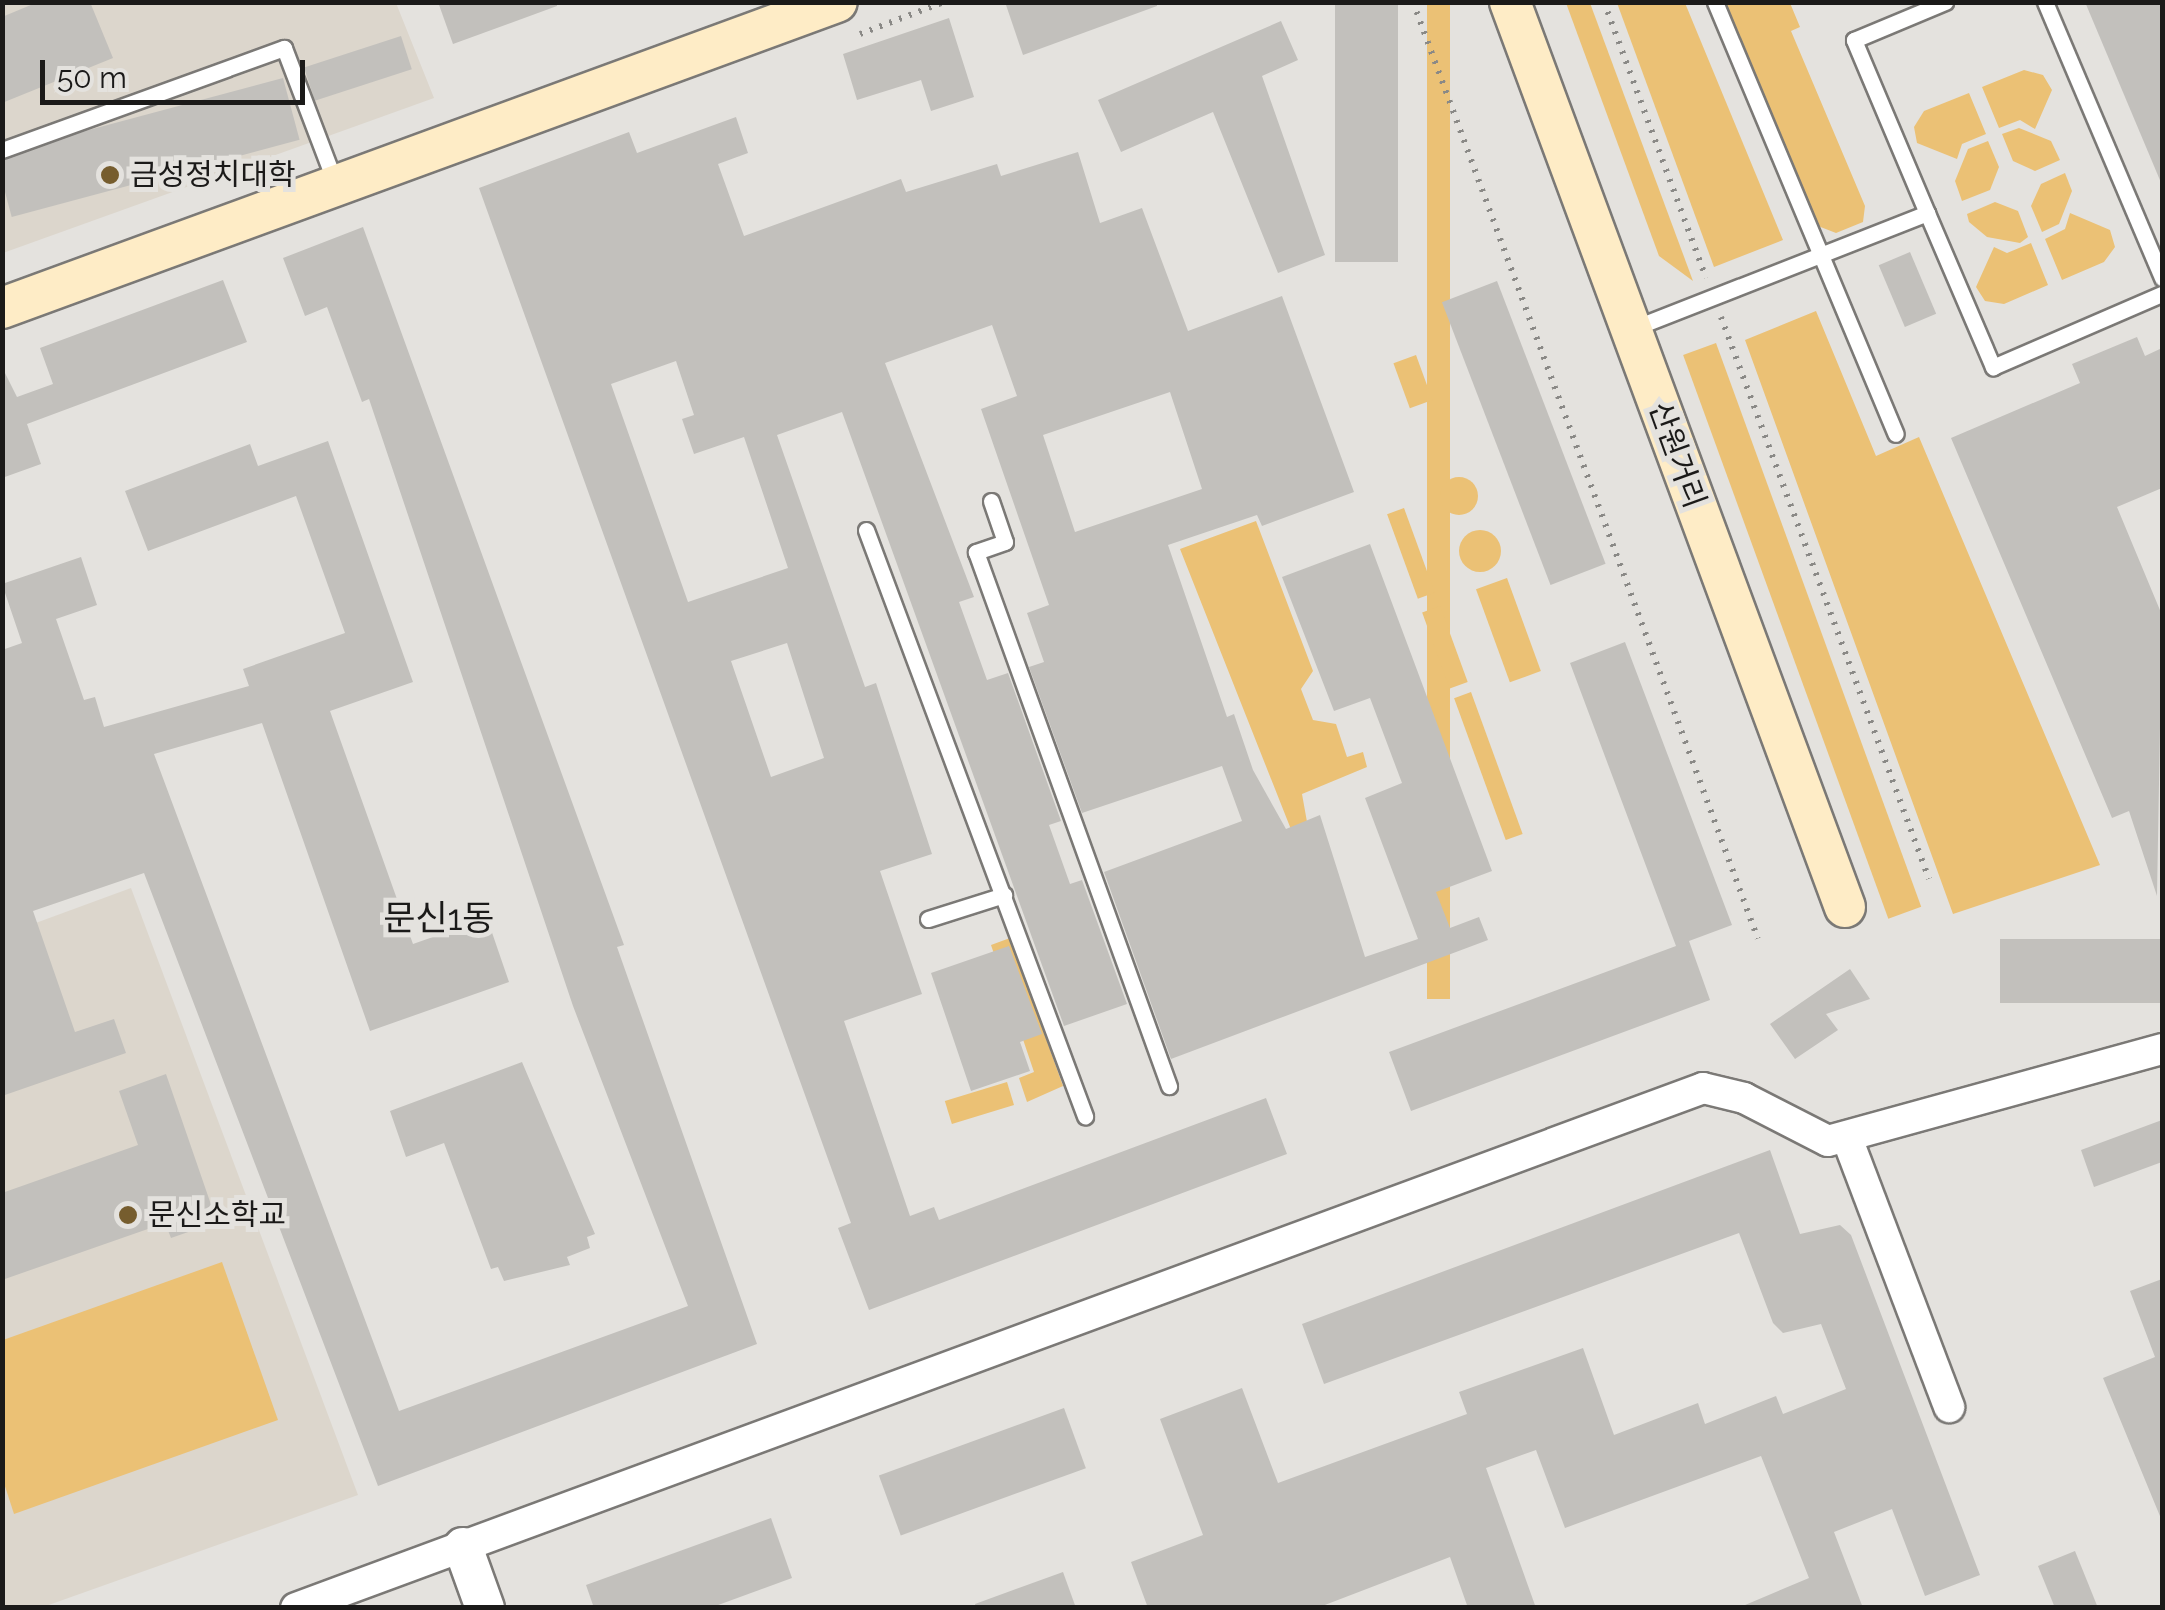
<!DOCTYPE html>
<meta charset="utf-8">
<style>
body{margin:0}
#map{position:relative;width:2165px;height:1610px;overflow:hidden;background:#e4e2de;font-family:Raleway,"Noto Sans KR",sans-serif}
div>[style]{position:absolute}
.built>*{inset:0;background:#dcd6cc}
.green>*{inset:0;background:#ebc175;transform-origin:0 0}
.round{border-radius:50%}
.building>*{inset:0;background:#c2c0bc;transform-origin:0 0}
.path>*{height:6px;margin-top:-3px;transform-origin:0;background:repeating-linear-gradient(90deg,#8a8986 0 2.5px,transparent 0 10.5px)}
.roads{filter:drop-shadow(2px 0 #7b7976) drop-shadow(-2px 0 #7b7976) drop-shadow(0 2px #7b7976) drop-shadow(0 -2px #7b7976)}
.service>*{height:15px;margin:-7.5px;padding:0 7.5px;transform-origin:7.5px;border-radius:7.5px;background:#fff}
.minor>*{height:30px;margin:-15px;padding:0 15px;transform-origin:15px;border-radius:15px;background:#fff}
.tertiary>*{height:38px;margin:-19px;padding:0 19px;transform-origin:19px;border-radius:19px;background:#fff}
.secondary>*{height:40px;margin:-20px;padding:0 20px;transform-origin:20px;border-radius:20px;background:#feecc6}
.dots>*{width:28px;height:28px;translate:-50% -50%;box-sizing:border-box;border:5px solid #e4e2de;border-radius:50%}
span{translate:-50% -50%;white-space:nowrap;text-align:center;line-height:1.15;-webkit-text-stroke:10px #e4e2de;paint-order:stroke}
.poi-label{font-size:30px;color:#1b1a19}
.left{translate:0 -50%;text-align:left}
.street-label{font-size:30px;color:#1b1a19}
.quarter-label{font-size:35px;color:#1b1a19}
.frame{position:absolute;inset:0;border:5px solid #1b1a19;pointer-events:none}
.scale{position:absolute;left:40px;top:60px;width:265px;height:45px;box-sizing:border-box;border:5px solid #1b1a19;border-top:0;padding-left:12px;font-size:30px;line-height:35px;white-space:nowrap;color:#1b1a19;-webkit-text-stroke:8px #e4e2de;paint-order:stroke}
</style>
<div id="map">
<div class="built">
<div style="clip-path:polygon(3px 3px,396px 3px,434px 98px,3px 253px)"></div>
<div style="clip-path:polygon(131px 888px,358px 1495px,43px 1607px,3px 1608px,3px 935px)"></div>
</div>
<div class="green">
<div style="left:1427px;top:3px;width:23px;height:996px"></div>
<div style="clip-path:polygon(1566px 3px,1590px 3px,1693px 281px,1659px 256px)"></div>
<div style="clip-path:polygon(1617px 3px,1685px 3px,1783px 240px,1714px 267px)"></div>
<div style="clip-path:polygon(1725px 3px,1790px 3px,1800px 27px,1791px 31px,1865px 206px,1863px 222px,1836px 233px,1818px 226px)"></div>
<div style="clip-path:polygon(2024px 70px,2043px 75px,2052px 90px,2035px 129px,2020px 120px,1999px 128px,1982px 87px)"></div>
<div style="clip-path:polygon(1969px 93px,1986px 134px,1962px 144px,1957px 159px,1917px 143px,1914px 127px,1924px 111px)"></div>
<div style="clip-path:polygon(2019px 128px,2051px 141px,2060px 160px,2035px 171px,2013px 161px,2002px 134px)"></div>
<div style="clip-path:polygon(1988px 141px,1999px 167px,1990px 190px,1962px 201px,1955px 181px,1968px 149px)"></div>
<div style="clip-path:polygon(2065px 173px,2072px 191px,2059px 224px,2042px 232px,2031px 206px,2041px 184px)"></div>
<div style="clip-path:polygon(1995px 202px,2018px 211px,2028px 237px,2020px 243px,1987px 237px,1969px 222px,1967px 214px)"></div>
<div style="clip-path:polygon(2070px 213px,2110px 230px,2115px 247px,2104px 262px,2062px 280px,2045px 239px,2065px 229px)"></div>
<div style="clip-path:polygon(2031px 243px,2048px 285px,2004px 304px,1985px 301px,1976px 287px,1994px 247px,2007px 253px)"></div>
<div style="clip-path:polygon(1816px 311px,1876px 456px,1919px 437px,2100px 865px,1953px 914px,1745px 340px)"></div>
<div style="left:1716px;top:343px;width:600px;height:35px;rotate:70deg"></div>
<div style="left:1416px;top:355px;width:48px;height:24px;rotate:70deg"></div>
<div class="round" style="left:1440px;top:477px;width:38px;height:38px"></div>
<div style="left:1404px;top:508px;width:90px;height:18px;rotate:70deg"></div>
<div style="clip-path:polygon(1256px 521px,1313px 671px,1301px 689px,1313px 720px,1336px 724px,1347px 757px,1363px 752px,1367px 767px,1302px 794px,1309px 833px,1294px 837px,1180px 549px)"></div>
<div class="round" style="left:1459px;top:530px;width:42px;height:42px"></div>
<div style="left:1507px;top:578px;width:99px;height:33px;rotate:70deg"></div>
<div style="left:1440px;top:606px;width:81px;height:19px;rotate:70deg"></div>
<div style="left:1471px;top:692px;width:151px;height:18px;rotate:70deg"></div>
<div style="clip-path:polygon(1010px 938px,1063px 1086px,1027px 1102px,1019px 1078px,1034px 1072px,991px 945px)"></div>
<div style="left:1007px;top:1082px;width:24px;height:65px;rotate:73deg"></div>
<div style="clip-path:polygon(222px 1262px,278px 1420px,14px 1514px,3px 1480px,3px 1340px)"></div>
</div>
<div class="building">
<div style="clip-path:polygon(38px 2px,90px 2px,113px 58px,2px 103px,2px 17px)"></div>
<div style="clip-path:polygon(438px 2px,557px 2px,557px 6px,453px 44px)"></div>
<div style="clip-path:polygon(1005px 2px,1157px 2px,1157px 6px,1023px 55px)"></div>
<div style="left:1335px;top:2px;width:63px;height:260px"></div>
<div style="clip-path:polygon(2085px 2px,2162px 2px,2162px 185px)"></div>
<div style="clip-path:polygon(949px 18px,974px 97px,931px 111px,921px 80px,857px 100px,843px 54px)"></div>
<div style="clip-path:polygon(1281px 21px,1298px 60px,1262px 76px,1325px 255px,1278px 273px,1213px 112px,1121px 152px,1098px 100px)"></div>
<div style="left:401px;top:36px;width:35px;height:102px;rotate:72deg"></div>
<div style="left:283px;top:78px;width:64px;height:298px;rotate:75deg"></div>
<div style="clip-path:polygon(evenodd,736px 117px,748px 153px,718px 164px,744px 236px,901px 179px,906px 192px,997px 164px,1001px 176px,1078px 152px,1100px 223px,1142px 208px,1188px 331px,1282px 296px,1354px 492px,1262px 526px,1257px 515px,1168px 545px,1227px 717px,1234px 714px,1253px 770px,1286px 829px,1320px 815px,1365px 957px,1418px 939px,1365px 798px,1402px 783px,1370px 698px,1334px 711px,1282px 577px,1370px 544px,1492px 871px,1436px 892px,1450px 928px,1479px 917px,1488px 940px,1171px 1059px,1104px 872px,1242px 821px,1222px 766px,1082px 813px,1029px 667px,1044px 662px,1027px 613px,1049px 605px,981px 409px,1017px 396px,992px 325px,885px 363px,974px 597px,959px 602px,987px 680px,1008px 673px,1061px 821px,1049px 825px,1070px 884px,1082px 880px,1127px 1004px,1064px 1026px,842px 412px,777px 435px,865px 687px,876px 683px,932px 854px,880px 871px,922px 994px,844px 1021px,910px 1216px,934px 1207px,939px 1220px,1266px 1098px,1287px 1154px,869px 1310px,838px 1228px,851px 1223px,479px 188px,629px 132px,637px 153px,736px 117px,676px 361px,694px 415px,682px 419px,694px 454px,744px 437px,788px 568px,688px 602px,611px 384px,676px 361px,736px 117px,1170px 392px,1202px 489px,1075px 532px,1043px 435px,1170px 392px,736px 117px,787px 643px,824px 758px,771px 777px,731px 661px,787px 643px)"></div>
<div style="clip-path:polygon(363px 227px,624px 945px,617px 947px,757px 1344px,378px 1486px,144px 873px,33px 911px,75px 1032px,114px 1019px,126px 1053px,2px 1096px,2px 650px,22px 643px,2px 584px,81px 557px,97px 605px,56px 619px,84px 700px,95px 697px,104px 727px,249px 686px,243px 669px,345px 633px,296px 496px,148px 551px,125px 491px,250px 444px,258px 466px,328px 441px,413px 682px,330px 711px,413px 944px,487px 918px,509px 982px,370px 1031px,262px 723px,154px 754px,399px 1411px,688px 1306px,573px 1006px,369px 399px,362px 402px,327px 307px,305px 316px,283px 258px)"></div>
<div style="left:1910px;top:252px;width:67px;height:34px;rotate:67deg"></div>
<div style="clip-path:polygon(223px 280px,247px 342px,27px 424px,41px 464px,2px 478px,2px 367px,17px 397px,53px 384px,40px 348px)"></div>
<div style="left:1497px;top:281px;width:303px;height:59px;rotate:69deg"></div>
<div style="clip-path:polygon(2137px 337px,2145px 356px,2162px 348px,2162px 488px,2117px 507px,2162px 615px,2157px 896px,2129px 811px,2112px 818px,1951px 438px,2080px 383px,2072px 364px)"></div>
<div style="clip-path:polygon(1625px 642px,1732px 925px,1689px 941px,1710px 1000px,1411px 1111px,1389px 1052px,1676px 946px,1570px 663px)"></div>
<div style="left:2162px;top:939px;width:64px;height:162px;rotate:90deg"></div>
<div style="clip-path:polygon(1009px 946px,1042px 1034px,1020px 1042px,1030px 1071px,971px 1091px,931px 973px)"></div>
<div style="clip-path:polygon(1850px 969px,1870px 999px,1826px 1014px,1838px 1030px,1795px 1059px,1770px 1024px)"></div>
<div style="clip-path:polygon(522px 1062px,595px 1234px,587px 1237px,590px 1248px,567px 1257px,570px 1265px,504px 1281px,498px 1267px,491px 1269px,444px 1143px,406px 1157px,390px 1111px)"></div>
<div style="clip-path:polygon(166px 1074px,217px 1222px,171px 1238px,165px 1223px,2px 1280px,2px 1193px,138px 1145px,119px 1091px)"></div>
<div style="clip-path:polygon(2162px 1120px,2162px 1162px,2094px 1187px,2081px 1150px)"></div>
<div style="clip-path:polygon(1770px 1150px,1800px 1234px,1840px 1225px,1851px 1235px,1980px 1575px,1925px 1596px,1892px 1509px,1834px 1532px,1863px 1608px,1738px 1608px,1809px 1578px,1761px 1456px,1565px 1528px,1536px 1450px,1486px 1468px,1536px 1608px,1468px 1608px,1450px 1557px,1317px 1608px,1148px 1608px,1131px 1562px,1203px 1535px,1160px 1419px,1242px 1388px,1278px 1483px,1467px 1414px,1459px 1392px,1583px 1348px,1614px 1435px,1698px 1403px,1705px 1424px,1776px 1396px,1783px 1414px,1846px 1389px,1821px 1324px,1783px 1333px,1773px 1323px,1739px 1233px,1324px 1384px,1302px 1324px)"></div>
<div style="clip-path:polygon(2162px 1279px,2162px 1521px,2103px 1378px,2155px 1357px,2130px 1291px)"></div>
<div style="left:1064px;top:1408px;width:64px;height:197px;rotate:70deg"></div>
<div style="clip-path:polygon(771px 1518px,792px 1578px,710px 1608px,594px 1608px,586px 1585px)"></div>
<div style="clip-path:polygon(2075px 1551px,2098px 1608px,2055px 1608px,2038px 1566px)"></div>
<div style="clip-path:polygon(1063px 1572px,1076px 1608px,976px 1608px,975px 1604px)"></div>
</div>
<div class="path">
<div style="left:1413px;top:2px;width:998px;rotate:69.79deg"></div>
<div style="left:1604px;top:2px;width:294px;rotate:69.7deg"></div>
<div style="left:860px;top:34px;width:90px;rotate:-20.9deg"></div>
<div style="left:1721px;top:317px;width:599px;rotate:69.69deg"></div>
</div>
<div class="roads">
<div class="service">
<div style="left:1715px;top:2px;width:468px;rotate:67.3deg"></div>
<div style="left:2045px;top:2px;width:300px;rotate:67deg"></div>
<div style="left:2px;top:150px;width:300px;rotate:-19.9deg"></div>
<div style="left:284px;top:48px;width:143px;rotate:69.2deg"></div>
<div style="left:1927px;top:213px;width:188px;rotate:-112.9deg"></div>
<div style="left:1854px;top:40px;width:99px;rotate:-22.7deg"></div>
<div style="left:1634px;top:328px;width:315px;rotate:-21.4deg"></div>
<div style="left:1927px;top:213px;width:168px;rotate:66.8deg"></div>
<div style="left:1993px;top:367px;width:184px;rotate:-23.4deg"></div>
<div style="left:991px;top:501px;width:43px;rotate:71.1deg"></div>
<div style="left:1005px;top:542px;width:31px;rotate:161deg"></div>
<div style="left:976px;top:552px;width:568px;rotate:70.13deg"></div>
<div style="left:866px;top:530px;width:626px;rotate:69.51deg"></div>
<div style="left:928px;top:919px;width:80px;rotate:-17.5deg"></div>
</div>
<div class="minor">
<div style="left:1847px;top:1138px;width:288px;rotate:69.2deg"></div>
<div style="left:296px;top:1608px;width:1500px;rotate:-20.28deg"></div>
<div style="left:1703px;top:1088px;width:42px;rotate:13.7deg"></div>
<div style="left:1744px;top:1098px;width:94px;rotate:27.1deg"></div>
<div style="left:1828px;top:1141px;width:346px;rotate:-15.4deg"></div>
</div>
<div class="tertiary">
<div style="left:463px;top:1547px;width:65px;rotate:70.2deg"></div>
</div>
<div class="secondary">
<div style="left:1510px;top:2px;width:965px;rotate:69.69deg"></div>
<div style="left:2px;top:308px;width:889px;rotate:-20.13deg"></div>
</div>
</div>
<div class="dots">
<div style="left:110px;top:175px;background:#765d2e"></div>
<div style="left:128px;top:1215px;background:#765d2e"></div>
</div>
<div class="poi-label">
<span class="left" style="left:130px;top:175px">금성정치대학</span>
<span class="left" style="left:148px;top:1215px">문신소학교</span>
</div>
<div class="street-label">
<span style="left:1677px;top:455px;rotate:70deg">산원거리</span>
</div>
<div class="quarter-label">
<span style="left:439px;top:918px">문신1동</span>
</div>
<div class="frame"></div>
<div class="scale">50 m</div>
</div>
